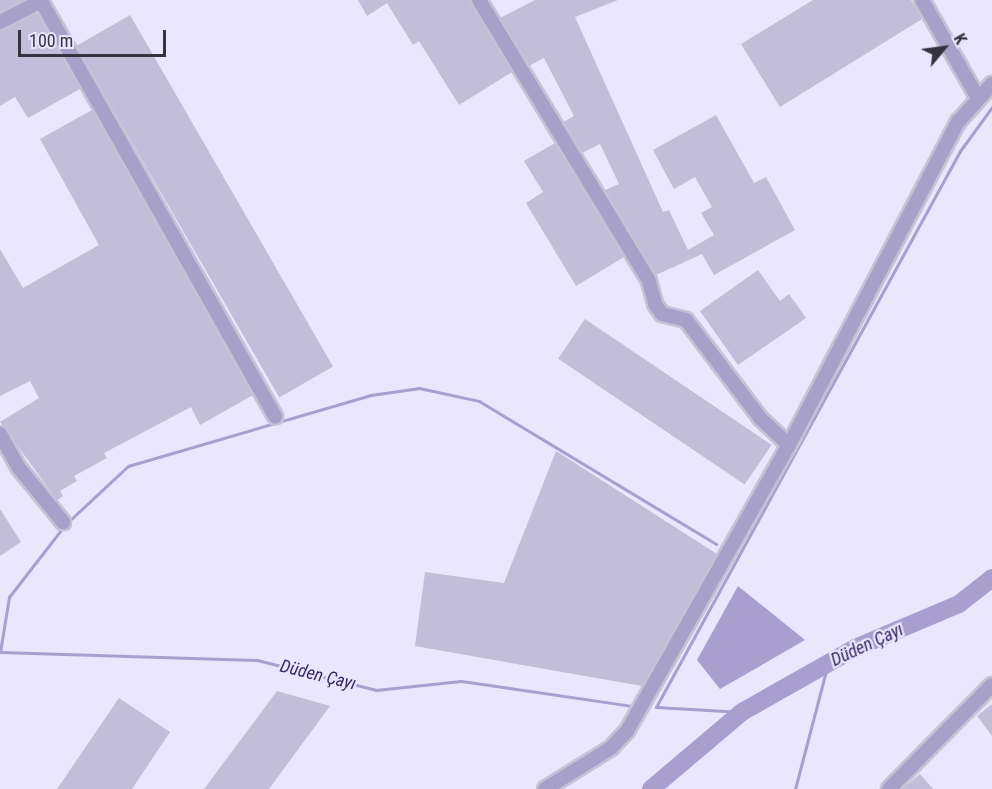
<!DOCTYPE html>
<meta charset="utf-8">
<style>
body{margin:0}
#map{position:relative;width:992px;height:789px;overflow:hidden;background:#e9e6fd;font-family:"Roboto Condensed",sans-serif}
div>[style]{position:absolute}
.water>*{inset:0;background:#a89fcf}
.stream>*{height:3px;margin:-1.5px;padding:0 1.5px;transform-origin:1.5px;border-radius:1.5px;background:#a89fcf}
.river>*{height:18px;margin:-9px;padding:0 9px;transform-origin:9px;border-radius:9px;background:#a89fcf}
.building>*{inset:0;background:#c2bdd9;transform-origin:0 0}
.roads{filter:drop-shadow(2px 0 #c5c2d7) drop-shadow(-2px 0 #c5c2d7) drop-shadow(0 2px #c5c2d7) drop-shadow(0 -2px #c5c2d7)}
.minor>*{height:14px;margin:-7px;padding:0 7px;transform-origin:7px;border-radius:7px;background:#a7a0c8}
span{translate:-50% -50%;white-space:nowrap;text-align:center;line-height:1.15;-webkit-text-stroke:4.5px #e9e6fd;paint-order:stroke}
.water-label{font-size:18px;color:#382863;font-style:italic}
.north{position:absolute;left:914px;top:18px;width:60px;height:60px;-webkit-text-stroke:4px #e9e6fd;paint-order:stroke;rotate:61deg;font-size:16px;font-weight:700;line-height:24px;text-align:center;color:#35333f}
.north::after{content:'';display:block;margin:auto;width:21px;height:27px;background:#35333f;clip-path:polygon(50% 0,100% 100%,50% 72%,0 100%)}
.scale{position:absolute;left:18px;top:30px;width:148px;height:27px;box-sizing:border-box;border:3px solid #35333f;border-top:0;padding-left:8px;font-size:18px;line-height:21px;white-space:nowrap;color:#35333f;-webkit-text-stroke:4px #e9e6fd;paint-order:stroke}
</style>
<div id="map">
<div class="water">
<div style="clip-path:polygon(738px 586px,805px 640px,720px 689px,697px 660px)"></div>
</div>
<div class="stream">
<div style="left:69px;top:521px;width:81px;rotate:-43deg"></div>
<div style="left:128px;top:466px;width:253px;rotate:-16.3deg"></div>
<div style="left:371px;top:395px;width:49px;rotate:-8.3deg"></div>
<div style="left:419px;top:388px;width:61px;rotate:12.2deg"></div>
<div style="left:479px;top:401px;width:277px;rotate:31.1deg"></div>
<div style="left:0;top:652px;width:56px;rotate:-80.7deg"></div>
<div style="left:9px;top:597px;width:90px;rotate:-52.2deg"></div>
<div style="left:0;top:652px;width:257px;rotate:1.8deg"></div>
<div style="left:257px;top:660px;width:123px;rotate:14.1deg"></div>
<div style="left:376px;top:690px;width:85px;rotate:-6deg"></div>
<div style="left:461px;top:681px;width:174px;rotate:8.3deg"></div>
<div style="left:742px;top:712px;width:86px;rotate:-176.7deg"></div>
<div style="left:656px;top:707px;width:634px;rotate:-61.33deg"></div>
<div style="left:960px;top:151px;width:54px;rotate:-54deg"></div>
<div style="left:795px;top:789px;width:130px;rotate:-75.3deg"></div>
</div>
<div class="river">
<div style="left:651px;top:789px;width:119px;rotate:-40.2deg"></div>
<div style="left:742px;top:712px;width:130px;rotate:-29.5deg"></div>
<div style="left:855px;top:648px;width:113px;rotate:-22.9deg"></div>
<div style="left:959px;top:604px;width:42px;rotate:-38.2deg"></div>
</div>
<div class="building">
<div style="clip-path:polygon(0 0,23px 0,0 12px)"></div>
<div style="clip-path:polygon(358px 0,470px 0,512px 72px,459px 105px,419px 41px,413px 45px,387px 3px,367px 16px)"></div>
<div style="clip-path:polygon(535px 0,618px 0,575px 17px,663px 212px,669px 210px,688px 250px,714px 235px,701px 213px,712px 207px,695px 177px,674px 189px,653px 150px,716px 115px,754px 183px,766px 177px,795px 230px,714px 275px,702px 254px,656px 275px,605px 190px,619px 184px,600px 144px,582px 153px,563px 122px,574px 116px,544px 58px,529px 66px,500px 18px)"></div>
<div style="clip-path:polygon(813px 0,911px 0,922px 19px,780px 107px,741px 44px)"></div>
<div style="clip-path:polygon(37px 13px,80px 89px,28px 118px,15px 97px,0 106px,0 31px)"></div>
<div style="left:130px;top:15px;width:406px;height:62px;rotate:60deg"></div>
<div style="clip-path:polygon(92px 110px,253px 395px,200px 425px,191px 407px,104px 453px,107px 458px,74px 476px,77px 481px,60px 491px,63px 496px,57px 500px,0 422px,39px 398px,30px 381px,0 396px,0 249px,23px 288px,99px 245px,40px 139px)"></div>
<div style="clip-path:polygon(555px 143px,624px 257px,576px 286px,526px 203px,543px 192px,524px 161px)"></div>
<div style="clip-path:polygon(758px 270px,780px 301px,789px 294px,806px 318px,738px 365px,700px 311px)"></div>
<div style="left:585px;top:319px;width:225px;height:48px;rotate:34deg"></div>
<div style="clip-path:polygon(556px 451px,717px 554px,642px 686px,415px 646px,425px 572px,504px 583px)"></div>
<div style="clip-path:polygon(0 509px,21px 542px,0 556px)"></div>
<div style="clip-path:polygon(277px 691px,330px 706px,269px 789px,204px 789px)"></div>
<div style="clip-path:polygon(119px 698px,170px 732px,132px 789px,57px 789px)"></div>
<div style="clip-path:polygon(992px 704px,992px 736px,977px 716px)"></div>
<div style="clip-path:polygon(920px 774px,933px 789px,902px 789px)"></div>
</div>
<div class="roads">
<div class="minor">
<div style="left:479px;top:0;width:328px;rotate:58.8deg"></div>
<div style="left:649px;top:281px;width:24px;rotate:75deg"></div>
<div style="left:655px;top:304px;width:12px;rotate:55deg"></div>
<div style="left:662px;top:314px;width:25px;rotate:14deg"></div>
<div style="left:686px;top:320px;width:124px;rotate:52.9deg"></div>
<div style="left:761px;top:419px;width:38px;rotate:43deg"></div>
<div style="left:922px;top:0;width:113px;rotate:60.3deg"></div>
<div style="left:0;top:22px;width:46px;rotate:-27.1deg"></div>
<div style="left:41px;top:1px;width:477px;rotate:60.6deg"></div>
<div style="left:0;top:434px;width:39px;rotate:61deg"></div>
<div style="left:19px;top:468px;width:70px;rotate:50.8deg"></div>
<div style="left:545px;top:789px;width:78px;rotate:-31.8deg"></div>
<div style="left:611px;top:748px;width:23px;rotate:-47deg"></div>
<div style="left:627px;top:731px;width:329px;rotate:-60.5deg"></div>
<div style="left:789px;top:445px;width:365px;rotate:-62.4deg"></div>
<div style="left:958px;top:122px;width:51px;rotate:-48.2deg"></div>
<div style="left:889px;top:789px;width:146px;rotate:-45.3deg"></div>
</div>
</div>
<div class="water-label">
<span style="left:867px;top:645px;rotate:-25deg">Düden Çayı</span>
<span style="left:318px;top:675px;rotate:14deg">Düden Çayı</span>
</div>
<div class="north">K</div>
<div class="scale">100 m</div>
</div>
